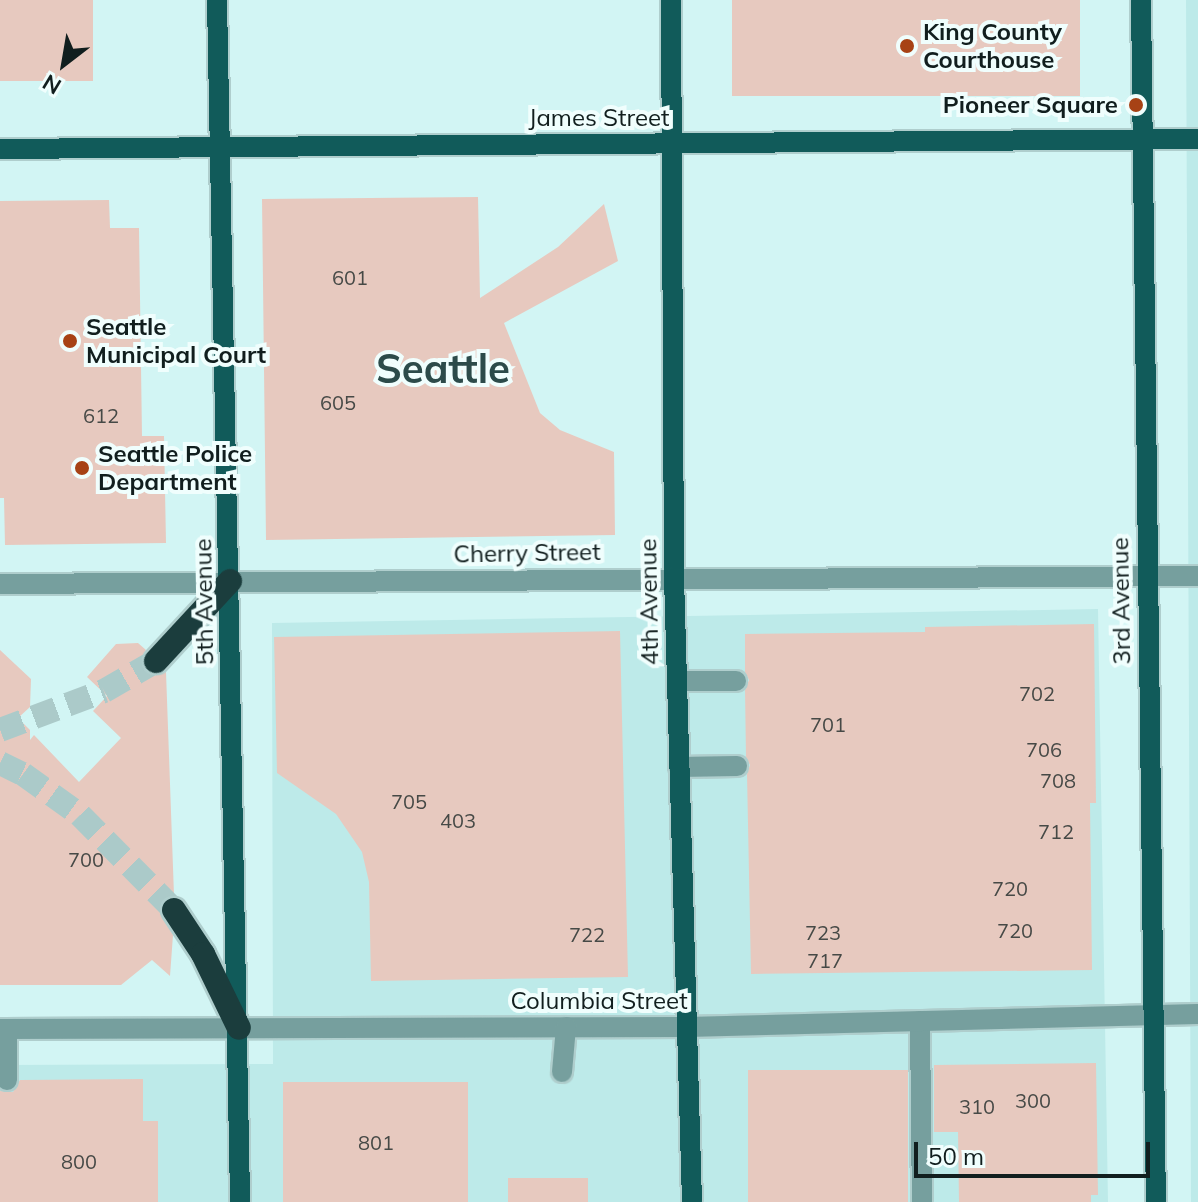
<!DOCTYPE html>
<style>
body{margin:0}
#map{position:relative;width:1198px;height:1202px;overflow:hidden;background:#d2f5f4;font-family:Mulish,sans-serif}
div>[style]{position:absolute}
.built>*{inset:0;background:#bdeae9}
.building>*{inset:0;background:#e7c9bf;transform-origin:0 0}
.highway-tunnel>*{height:24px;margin-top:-12px;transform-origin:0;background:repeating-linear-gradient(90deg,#abcac9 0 24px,transparent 0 36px)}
.roads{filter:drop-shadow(2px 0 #afcecd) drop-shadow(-2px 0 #afcecd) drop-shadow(0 2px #afcecd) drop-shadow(0 -2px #afcecd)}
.minor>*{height:20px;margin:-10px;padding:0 10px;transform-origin:10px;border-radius:10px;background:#769f9e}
.major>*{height:20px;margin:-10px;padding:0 10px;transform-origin:10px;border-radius:10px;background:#115b5a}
.highway>*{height:24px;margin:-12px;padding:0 12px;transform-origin:12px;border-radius:12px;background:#1b3d3d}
.dots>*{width:22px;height:22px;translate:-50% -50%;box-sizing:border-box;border:4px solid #f0fefd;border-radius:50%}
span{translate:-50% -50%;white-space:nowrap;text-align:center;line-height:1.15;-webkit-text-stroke:8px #f0fefd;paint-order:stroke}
.number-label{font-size:20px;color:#464946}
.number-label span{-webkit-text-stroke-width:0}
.poi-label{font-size:24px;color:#111e1e;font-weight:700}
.left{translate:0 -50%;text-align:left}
.right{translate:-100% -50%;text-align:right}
.street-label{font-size:24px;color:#111e1e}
.town-label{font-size:40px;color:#2c4b4a;font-weight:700}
.north{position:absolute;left:24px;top:24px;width:80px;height:80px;-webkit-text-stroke:6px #f0fefd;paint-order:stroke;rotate:211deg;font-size:22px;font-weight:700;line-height:32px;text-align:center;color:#111e1e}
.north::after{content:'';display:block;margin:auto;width:28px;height:36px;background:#111e1e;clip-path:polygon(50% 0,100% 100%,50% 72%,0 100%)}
.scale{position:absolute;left:914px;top:1142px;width:236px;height:36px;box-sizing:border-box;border:4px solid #111e1e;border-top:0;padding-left:10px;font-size:24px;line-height:28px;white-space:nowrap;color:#111e1e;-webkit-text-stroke:6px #f0fefd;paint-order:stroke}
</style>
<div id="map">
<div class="built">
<div style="clip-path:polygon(1186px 0,1198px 0,1198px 1202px,1191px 1202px)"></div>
<div style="clip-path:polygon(1098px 609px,1108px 1202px,0 1202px,0 1065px,273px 1064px,272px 623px)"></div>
</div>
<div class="building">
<div style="left:0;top:0;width:93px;height:81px"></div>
<div style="left:732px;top:0;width:348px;height:96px"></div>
<div style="clip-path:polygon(478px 197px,480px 298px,558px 247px,604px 204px,618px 261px,504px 323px,540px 413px,560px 430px,614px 452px,615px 535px,266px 540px,262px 199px)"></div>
<div style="clip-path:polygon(109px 200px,110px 228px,139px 228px,142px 436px,164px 436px,166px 543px,5px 545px,4px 498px,0 498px,0 201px)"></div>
<div style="clip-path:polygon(1094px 624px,1096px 803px,1090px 803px,1092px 970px,751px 974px,747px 774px,750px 765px,746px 757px,745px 690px,749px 680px,745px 672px,745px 634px,925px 632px,925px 627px)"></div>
<div style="clip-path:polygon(620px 631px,628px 977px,371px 981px,369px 882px,362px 852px,336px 814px,277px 773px,274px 637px)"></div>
<div style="clip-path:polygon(138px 643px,146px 650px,141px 658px,145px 671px,153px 676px,166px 672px,174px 895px,165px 898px,159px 910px,173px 935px,170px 976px,152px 960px,121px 985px,0 985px,0 650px,31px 679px,30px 707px,18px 718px,30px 730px,30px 740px,34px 735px,79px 782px,121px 738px,93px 711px,107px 696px,87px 677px,116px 644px)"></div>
<div style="clip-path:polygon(1096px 1063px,1098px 1195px,1091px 1195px,1091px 1202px,959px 1202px,958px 1132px,934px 1132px,934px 1065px)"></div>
<div style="left:908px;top:1070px;width:132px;height:160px;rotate:90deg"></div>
<div style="clip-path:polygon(143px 1079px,143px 1121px,158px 1121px,158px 1202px,0 1202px,0 1091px,13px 1092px,20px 1080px)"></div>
<div style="left:283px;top:1082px;width:185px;height:120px"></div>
<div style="left:588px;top:1178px;width:24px;height:80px;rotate:90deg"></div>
</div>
<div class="highway-tunnel">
<div style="left:0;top:730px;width:111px;rotate:-20.6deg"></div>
<div style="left:104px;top:691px;width:60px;rotate:-30deg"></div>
<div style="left:0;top:763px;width:25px;rotate:26deg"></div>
<div style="left:23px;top:774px;width:70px;rotate:35.7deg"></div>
<div style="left:80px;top:815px;width:134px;rotate:45.3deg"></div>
</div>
<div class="roads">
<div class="minor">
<div style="left:0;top:584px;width:1198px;rotate:-0.38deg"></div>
<div style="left:677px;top:681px;width:59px"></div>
<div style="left:679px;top:767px;width:58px;rotate:-1deg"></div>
<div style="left:920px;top:1021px;width:181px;rotate:89.4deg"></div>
<div style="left:0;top:1029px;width:687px;rotate:-0.17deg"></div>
<div style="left:687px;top:1027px;width:511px;rotate:-1.46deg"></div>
<div style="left:562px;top:1072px;width:45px;rotate:-84.9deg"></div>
<div style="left:7px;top:1080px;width:51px;rotate:-90deg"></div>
</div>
<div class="major">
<div style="left:217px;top:0;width:1202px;rotate:88.9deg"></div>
<div style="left:671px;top:0;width:577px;rotate:89.7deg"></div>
<div style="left:674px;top:577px;width:625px;rotate:88.35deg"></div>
<div style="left:1141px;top:0;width:1202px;rotate:89.29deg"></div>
<div style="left:0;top:149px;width:1198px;rotate:-0.48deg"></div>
</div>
<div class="highway">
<div style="left:156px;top:661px;width:109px;rotate:-47.2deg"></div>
<div style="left:174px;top:910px;width:53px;rotate:56.6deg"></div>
<div style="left:203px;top:954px;width:82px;rotate:64.1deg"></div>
</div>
</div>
<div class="dots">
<div style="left:907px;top:46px;background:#a74215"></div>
<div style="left:1136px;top:105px;background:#a74215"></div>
<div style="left:70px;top:341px;background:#a74215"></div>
<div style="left:82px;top:468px;background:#a74215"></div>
</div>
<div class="number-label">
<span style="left:350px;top:277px">601</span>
<span style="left:338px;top:402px">605</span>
<span style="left:101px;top:415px">612</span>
<span style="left:1037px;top:693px">702</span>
<span style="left:828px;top:724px">701</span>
<span style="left:1044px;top:749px">706</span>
<span style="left:1058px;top:780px">708</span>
<span style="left:409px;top:801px">705</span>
<span style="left:458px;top:820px">403</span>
<span style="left:1056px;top:831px">712</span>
<span style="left:86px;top:859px">700</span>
<span style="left:1010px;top:888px">720</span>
<span style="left:1015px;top:930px">720</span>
<span style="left:823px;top:932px">723</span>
<span style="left:587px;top:934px">722</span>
<span style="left:825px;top:960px">717</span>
<span style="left:1033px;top:1100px">300</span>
<span style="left:977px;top:1106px">310</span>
<span style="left:376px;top:1142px">801</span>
<span style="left:79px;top:1161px">800</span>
</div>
<div class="poi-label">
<span class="left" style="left:923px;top:46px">King County<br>Courthouse</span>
<span class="right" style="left:1118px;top:105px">Pioneer Square</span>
<span class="left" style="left:86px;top:341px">Seattle<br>Municipal Court</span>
<span class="left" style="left:98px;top:468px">Seattle Police<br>Department</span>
</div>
<div class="street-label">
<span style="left:599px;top:118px">James Street</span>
<span style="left:527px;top:553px;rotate:-1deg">Cherry Street</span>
<span style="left:1121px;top:601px;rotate:-91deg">3rd Avenue</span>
<span style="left:204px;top:602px;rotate:-91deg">5th Avenue</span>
<span style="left:649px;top:602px;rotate:-91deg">4th Avenue</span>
<span style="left:599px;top:1001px">Columbia Street</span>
</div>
<div class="town-label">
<span style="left:443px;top:368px">Seattle</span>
</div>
<div class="north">N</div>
<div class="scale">50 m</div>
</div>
